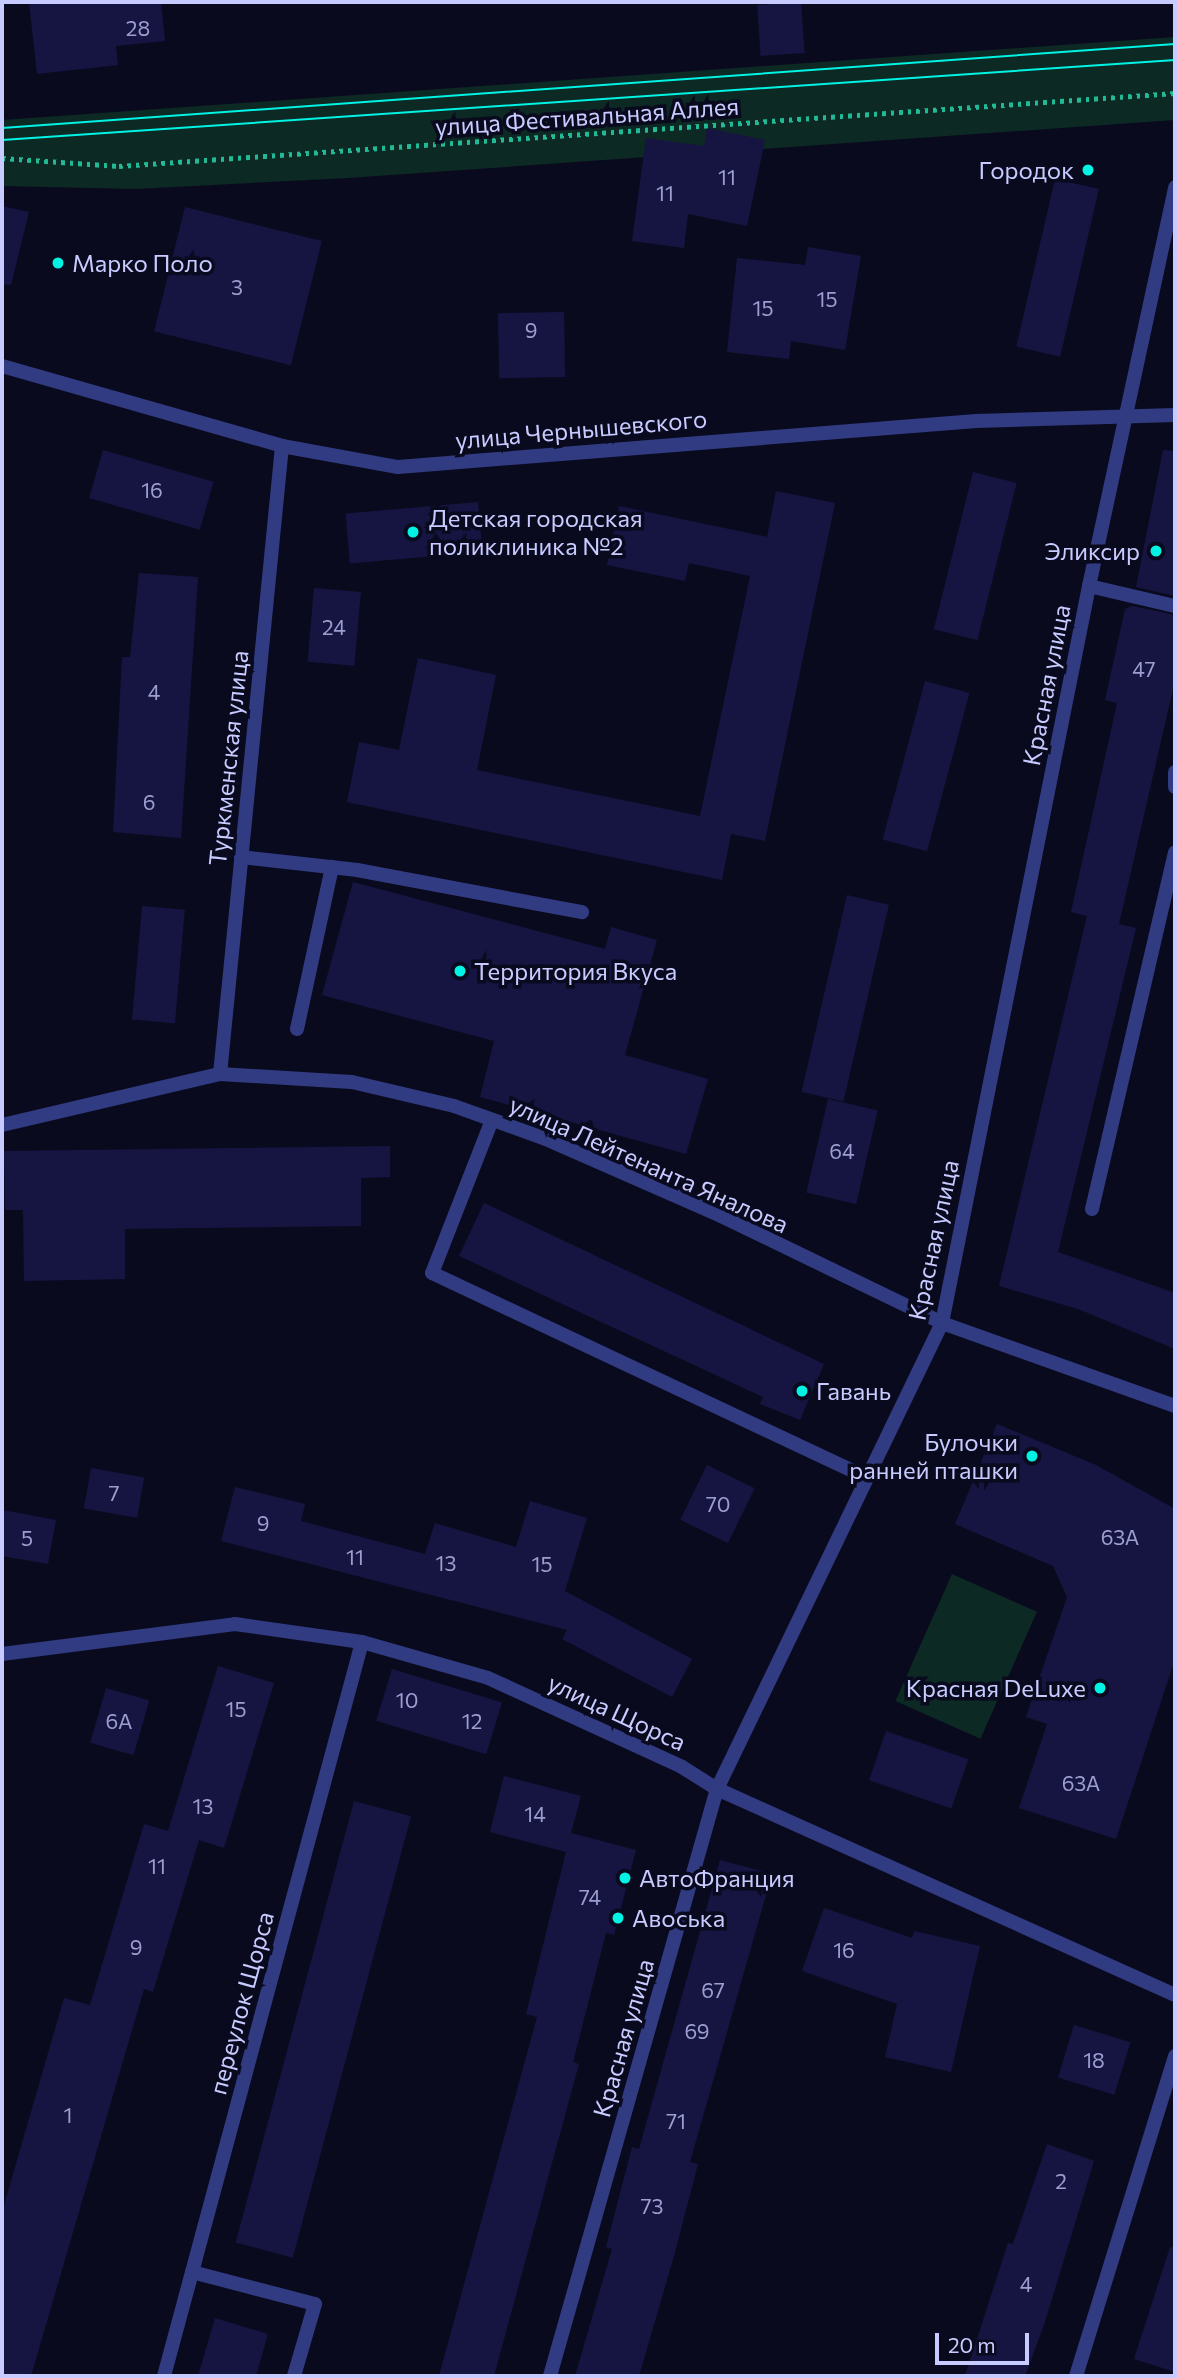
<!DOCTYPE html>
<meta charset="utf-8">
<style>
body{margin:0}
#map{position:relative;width:1177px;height:2378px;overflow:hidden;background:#0a0a1f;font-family:Commissioner,sans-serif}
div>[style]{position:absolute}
.green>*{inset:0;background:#0d2924;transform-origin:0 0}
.building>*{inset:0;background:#161542;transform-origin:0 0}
.path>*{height:4.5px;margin-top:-2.25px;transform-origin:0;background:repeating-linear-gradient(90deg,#22b997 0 3.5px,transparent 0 8.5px)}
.service>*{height:14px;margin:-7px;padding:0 7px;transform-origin:7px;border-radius:7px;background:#313b82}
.minor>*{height:14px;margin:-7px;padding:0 7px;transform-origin:7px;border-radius:7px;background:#313b82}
.tertiary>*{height:14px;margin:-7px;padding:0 7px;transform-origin:7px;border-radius:7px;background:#313b82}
.tram>*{height:2px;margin:-1px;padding:0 1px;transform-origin:1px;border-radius:1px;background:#00f3e3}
.dots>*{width:19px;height:19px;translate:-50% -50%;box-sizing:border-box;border:4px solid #0a0a1f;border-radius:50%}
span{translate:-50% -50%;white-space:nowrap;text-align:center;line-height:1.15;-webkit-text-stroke:7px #0a0a1f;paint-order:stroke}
.number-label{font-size:21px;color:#9c9ed0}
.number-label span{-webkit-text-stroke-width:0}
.street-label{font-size:24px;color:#c8cbff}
.poi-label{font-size:24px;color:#c8cbff}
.right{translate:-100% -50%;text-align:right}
.left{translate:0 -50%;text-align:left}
.frame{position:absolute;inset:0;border:4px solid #c8cbff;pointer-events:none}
.scale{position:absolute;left:935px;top:2333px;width:94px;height:32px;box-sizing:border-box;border:4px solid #c8cbff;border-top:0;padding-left:9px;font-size:21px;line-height:24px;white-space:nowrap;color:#c8cbff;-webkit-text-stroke:5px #0a0a1f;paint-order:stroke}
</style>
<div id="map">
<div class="green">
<div style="clip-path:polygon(1175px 37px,1175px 120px,348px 178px,135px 189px,2px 186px,2px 120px)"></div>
<div style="left:952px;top:1574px;width:93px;height:139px;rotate:24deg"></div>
</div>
<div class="building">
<div style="clip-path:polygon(29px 2px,161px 2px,165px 41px,116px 46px,118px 65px,37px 74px)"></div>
<div style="left:801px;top:2px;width:51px;height:44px;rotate:86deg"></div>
<div style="clip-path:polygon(707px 128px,765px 140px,747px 226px,688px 214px,684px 248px,632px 241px,646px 138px,704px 146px)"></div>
<div style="left:1055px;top:179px;width:45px;height:172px;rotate:13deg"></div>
<div style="clip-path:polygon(2px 206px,29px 212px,11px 285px,2px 284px)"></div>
<div style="left:185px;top:207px;width:141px;height:128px;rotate:14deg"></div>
<div style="clip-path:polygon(808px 247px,861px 256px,845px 350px,791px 341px,789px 359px,727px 352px,737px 258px,805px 265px)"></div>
<div style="left:564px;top:312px;width:65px;height:66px;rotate:89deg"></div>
<div style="left:103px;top:450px;width:115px;height:50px;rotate:16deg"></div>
<div style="clip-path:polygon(1163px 450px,1175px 451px,1175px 596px,1136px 587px)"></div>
<div style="left:973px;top:472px;width:45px;height:162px;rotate:14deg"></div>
<div style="clip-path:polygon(776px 491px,835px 503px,765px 841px,731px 834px,722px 880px,347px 802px,359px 742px,399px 750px,418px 658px,496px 675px,477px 770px,700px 816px,750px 576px,689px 563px,685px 581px,607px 565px,619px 506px,767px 537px)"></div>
<div style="left:478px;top:502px;width:50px;height:133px;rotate:85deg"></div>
<div style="clip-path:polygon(139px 573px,198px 577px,181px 838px,113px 832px,122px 657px,130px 657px)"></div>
<div style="left:314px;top:588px;width:47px;height:74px;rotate:5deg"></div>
<div style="clip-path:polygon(1132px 606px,1175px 615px,1175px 680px,1119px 924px,1136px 928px,1058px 1252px,1175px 1293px,1175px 1349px,1078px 1309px,999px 1286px,1087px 916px,1071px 912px,1117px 703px,1105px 700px,1125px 609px)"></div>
<div style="left:925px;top:681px;width:46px;height:164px;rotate:15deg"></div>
<div style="clip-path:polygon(353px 882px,605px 949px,611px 927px,657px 940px,625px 1055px,708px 1079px,686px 1154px,480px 1097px,494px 1041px,322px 995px)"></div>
<div style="left:847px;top:895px;width:43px;height:202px;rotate:13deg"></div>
<div style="left:142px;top:906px;width:43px;height:114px;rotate:5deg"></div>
<div style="left:828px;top:1099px;width:51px;height:96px;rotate:13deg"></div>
<div style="clip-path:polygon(390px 1146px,390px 1177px,361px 1178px,361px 1226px,125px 1229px,125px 1279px,24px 1281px,23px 1210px,5px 1210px,4px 1151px)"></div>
<div style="clip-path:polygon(484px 1203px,824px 1364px,800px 1420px,760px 1404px,763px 1397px,459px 1256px)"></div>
<div style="clip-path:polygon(997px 1424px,1096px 1465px,1175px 1509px,1175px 1659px,1116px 1839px,1019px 1808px,1047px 1724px,1026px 1717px,1067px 1597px,1053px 1566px,955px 1524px)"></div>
<div style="left:707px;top:1465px;width:53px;height:61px;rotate:26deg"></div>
<div style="left:91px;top:1468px;width:54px;height:41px;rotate:10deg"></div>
<div style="clip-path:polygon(235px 1487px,305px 1504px,301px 1521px,425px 1554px,435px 1523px,516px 1547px,530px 1501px,587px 1518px,565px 1591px,692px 1659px,672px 1697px,562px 1639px,567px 1630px,221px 1541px)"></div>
<div style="clip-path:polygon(2px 1510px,56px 1520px,48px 1564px,2px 1556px)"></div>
<div style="clip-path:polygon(218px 1666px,274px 1683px,224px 1848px,199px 1840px,153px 1992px,144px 1989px,31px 2376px,2px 2376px,2px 2212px,64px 1998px,90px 2005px,144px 1824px,168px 1831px)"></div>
<div style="left:392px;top:1669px;width:115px;height:54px;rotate:17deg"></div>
<div style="left:106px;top:1688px;width:45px;height:57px;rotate:16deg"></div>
<div style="left:886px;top:1731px;width:87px;height:52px;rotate:19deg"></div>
<div style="clip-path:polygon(504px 1776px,581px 1796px,571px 1833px,636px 1850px,614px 1935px,606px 1933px,573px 2062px,579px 2064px,494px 2376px,439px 2376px,537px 2017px,526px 2014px,568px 1844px,566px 1852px,490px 1832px)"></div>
<div style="left:354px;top:1801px;width:59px;height:457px;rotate:15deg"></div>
<div style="clip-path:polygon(720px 1860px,772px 1874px,690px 2162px,698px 2164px,674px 2256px,639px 2376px,575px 2376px,612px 2249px,606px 2247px,632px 2147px,639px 2149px)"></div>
<div style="clip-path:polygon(824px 1908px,912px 1938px,914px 1931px,980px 1946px,951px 2072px,885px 2057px,897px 2004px,802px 1971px)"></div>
<div style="left:1074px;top:2025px;width:59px;height:55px;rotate:17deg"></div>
<div style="clip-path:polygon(1047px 2144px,1094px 2161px,1044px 2325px,1025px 2376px,965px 2376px,1008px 2243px,1013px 2244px)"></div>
<div style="clip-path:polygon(1170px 2247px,1175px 2248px,1175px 2372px,1134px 2359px)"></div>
<div style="clip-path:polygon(215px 2318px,268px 2334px,256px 2376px,198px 2376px)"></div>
</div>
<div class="path">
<div style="left:2px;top:158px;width:117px;rotate:3.9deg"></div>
<div style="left:119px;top:166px;width:1059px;rotate:-3.95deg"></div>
</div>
<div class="service">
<div style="left:1089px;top:586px;width:88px;rotate:13.1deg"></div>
<div style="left:1175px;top:772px;width:15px;rotate:90deg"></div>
<div style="left:241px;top:857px;width:117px;rotate:6.4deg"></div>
<div style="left:357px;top:870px;width:229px;rotate:10.6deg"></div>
<div style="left:297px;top:1029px;width:166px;rotate:-77.8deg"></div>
<div style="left:492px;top:1120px;width:164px;rotate:111.4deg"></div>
<div style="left:432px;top:1273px;width:479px;rotate:25.2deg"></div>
<div style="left:1092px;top:1209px;width:366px;rotate:-76.9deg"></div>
<div style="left:192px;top:2272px;width:127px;rotate:14.6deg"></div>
<div style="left:315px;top:2304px;width:75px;rotate:106.3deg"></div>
</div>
<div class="minor">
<div style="left:220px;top:1074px;width:631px;rotate:-84.36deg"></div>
<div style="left:942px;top:1323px;width:247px;rotate:19.6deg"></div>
<div style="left:2px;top:1654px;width:235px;rotate:-7.3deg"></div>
<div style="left:235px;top:1624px;width:128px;rotate:8.1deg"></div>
<div style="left:362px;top:1642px;width:131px;rotate:15.9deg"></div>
<div style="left:488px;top:1678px;width:213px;rotate:24.6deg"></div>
<div style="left:682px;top:1767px;width:41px;rotate:32.2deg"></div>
<div style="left:717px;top:1789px;width:502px;rotate:24.22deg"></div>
<div style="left:164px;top:2376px;width:760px;rotate:-74.9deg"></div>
<div style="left:1076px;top:2376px;width:335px;rotate:-72.8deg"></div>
</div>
<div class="tertiary">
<div style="left:2px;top:366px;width:291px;rotate:15.9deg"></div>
<div style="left:282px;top:446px;width:118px;rotate:10.3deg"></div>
<div style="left:398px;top:467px;width:580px;rotate:-4.55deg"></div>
<div style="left:976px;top:421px;width:199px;rotate:-1.7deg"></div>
<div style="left:2px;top:1125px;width:224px;rotate:-13.2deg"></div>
<div style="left:220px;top:1074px;width:132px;rotate:3.5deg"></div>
<div style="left:352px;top:1082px;width:105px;rotate:13.2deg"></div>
<div style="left:454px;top:1106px;width:98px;rotate:19.7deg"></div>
<div style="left:546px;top:1139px;width:191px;rotate:23.7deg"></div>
<div style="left:721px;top:1216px;width:246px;rotate:25.8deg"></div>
<div style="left:550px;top:2376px;width:610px;rotate:-74.12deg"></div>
<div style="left:717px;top:1789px;width:517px;rotate:-64.23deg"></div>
<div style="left:942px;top:1323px;width:752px;rotate:-78.72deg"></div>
<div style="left:1089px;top:586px;width:408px;rotate:-77.8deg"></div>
</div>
<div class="tram">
<div style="left:2px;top:128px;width:1176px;rotate:-4.1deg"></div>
<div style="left:2px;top:140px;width:1176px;rotate:-3.9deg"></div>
</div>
<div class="dots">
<div style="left:1088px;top:170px;background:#00f3e3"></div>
<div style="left:58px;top:263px;background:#00f3e3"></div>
<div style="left:413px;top:532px;background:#00f3e3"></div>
<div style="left:1156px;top:551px;background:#00f3e3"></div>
<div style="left:460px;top:971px;background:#00f3e3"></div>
<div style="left:802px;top:1391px;background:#00f3e3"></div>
<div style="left:1032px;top:1456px;background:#00f3e3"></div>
<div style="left:1100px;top:1688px;background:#00f3e3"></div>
<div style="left:625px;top:1878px;background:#00f3e3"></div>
<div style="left:618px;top:1918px;background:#00f3e3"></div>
</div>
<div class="number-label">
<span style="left:138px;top:28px">28</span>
<span style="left:727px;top:177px">11</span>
<span style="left:665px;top:193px">11</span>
<span style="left:237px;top:287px">3</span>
<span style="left:827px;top:299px">15</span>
<span style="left:763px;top:308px">15</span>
<span style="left:531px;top:330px">9</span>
<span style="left:152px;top:490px">16</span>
<span style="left:334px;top:627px">24</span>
<span style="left:1144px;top:669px">47</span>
<span style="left:154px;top:692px">4</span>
<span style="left:149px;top:802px">6</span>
<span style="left:842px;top:1151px">64</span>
<span style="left:114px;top:1493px">7</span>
<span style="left:718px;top:1504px">70</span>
<span style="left:263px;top:1523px">9</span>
<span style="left:1120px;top:1537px">63А</span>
<span style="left:27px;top:1538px">5</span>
<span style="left:355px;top:1557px">11</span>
<span style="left:446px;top:1563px">13</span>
<span style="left:542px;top:1564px">15</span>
<span style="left:407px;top:1700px">10</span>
<span style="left:236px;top:1709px">15</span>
<span style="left:119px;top:1721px">6А</span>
<span style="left:472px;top:1721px">12</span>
<span style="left:1081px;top:1783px">63А</span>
<span style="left:203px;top:1806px">13</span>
<span style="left:535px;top:1814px">14</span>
<span style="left:157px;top:1866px">11</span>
<span style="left:590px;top:1897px">74</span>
<span style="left:136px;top:1947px">9</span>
<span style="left:844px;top:1950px">16</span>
<span style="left:713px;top:1990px">67</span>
<span style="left:697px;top:2031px">69</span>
<span style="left:1094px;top:2060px">18</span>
<span style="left:68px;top:2115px">1</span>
<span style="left:676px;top:2121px">71</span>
<span style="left:1061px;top:2181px">2</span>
<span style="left:652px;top:2206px">73</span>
<span style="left:1026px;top:2284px">4</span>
</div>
<div class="street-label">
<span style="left:587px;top:116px;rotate:-4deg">улица Фестивальная Аллея</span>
<span style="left:581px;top:429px;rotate:-5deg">улица Чернышевского</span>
<span style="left:1046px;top:685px;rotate:-79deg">Красная улица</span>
<span style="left:228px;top:758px;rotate:-84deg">Туркменская улица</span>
<span style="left:649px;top:1164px;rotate:24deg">улица Лейтенанта Яналова</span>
<span style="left:933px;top:1240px;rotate:-78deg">Красная улица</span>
<span style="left:617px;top:1712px;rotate:25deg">улица Щорса</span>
<span style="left:241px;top:2003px;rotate:-75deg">переулок Щорса</span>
<span style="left:623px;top:2038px;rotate:-74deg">Красная улица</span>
</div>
<div class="poi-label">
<span class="right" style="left:1074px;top:170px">Городок</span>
<span class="left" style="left:72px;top:263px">Марко Поло</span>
<span class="left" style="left:429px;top:532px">Детская городская<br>поликлиника №2</span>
<span class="right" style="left:1140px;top:551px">Эликсир</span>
<span class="left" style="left:474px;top:971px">Территория Вкуса</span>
<span class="left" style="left:816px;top:1391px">Гавань</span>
<span class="right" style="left:1018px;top:1456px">Булочки<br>ранней пташки</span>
<span class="right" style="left:1086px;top:1688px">Красная DeLuxe</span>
<span class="left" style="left:639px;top:1878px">АвтоФранция</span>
<span class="left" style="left:632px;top:1918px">Авоська</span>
</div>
<div class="frame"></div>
<div class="scale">20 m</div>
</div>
